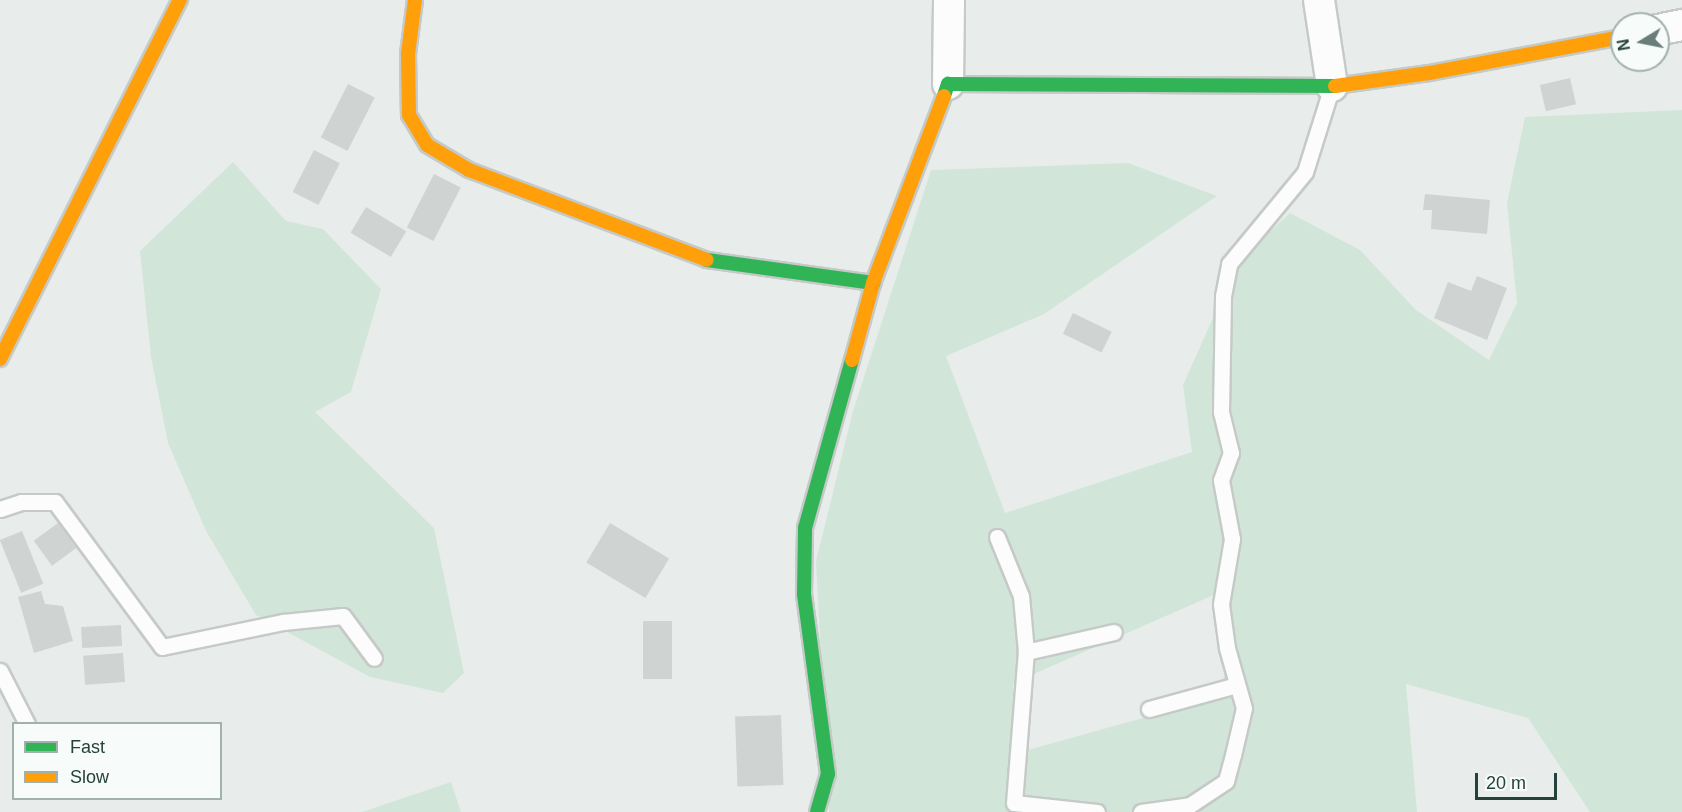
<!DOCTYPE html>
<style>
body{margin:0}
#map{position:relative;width:1682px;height:812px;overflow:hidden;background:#e8edeb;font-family:Helvetica,sans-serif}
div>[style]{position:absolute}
.green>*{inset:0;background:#d1e6d8}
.building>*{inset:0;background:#cfd4d2;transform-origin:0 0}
.roads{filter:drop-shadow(2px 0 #c5cac8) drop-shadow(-2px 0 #c5cac8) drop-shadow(0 2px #c5cac8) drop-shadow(0 -2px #c5cac8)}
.lane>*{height:15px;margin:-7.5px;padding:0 7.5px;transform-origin:7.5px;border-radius:7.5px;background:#fcfcfc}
.street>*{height:30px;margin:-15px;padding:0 15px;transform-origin:15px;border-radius:15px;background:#fcfcfc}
.fast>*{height:14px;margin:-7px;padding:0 7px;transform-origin:7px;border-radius:7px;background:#30b455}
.slow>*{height:14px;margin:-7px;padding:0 7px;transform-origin:7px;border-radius:7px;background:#ff9f0a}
span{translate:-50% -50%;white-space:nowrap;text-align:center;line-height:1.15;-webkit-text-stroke:6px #f7fbf9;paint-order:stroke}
.legend{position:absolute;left:12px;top:722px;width:210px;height:78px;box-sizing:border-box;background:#f7fbf9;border:2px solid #a3b1ad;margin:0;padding:8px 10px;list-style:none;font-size:18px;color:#24423a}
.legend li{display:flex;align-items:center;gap:12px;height:30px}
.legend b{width:30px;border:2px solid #a3b1ad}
.north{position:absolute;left:1610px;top:12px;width:60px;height:60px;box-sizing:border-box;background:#f7fbf9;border:2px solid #a3b1ad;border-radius:50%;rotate:260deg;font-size:16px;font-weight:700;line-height:24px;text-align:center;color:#24423a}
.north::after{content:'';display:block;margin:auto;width:21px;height:27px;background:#697e78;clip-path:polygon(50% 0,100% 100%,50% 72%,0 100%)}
.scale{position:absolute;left:1475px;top:773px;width:82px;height:27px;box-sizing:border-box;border:3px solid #24423a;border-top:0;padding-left:8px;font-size:18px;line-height:21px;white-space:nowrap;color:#24423a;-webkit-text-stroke:4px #f7fbf9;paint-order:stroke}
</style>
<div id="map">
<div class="green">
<div style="clip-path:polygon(evenodd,1682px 110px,1682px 812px,1590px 812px,1528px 718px,1406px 684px,1417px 812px,1097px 812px,1019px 804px,1019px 812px,829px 812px,816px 561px,853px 411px,931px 170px,1128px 163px,1217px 196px,1044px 314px,946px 356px,1005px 513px,1192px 452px,1183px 385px,1239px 260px,1290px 213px,1360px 250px,1416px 310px,1489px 360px,1517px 303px,1507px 203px,1525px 117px,1682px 110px,1232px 587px,1222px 696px,1017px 753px,1013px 683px,1232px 587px)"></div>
<div style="clip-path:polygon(233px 162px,286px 221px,323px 229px,381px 289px,351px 392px,315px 412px,434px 528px,464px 673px,443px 693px,370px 677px,256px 615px,206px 531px,168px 443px,151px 357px,140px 251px)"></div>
<div style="clip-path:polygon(451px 782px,461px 812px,362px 812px)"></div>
</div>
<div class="building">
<div style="left:1570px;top:78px;width:27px;height:31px;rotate:77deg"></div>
<div style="left:348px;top:84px;width:30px;height:60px;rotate:27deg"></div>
<div style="left:314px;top:150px;width:29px;height:47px;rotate:27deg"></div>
<div style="left:434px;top:174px;width:30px;height:60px;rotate:27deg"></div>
<div style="clip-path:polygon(1425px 194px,1490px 200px,1487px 234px,1431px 229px,1432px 210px,1423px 210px)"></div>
<div style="left:366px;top:207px;width:47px;height:30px;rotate:31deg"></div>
<div style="clip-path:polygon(1477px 276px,1507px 288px,1487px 340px,1434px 318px,1448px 282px,1471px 291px)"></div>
<div style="left:1073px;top:313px;width:43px;height:23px;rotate:26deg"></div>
<div style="left:58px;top:523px;width:31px;height:30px;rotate:54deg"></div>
<div style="left:610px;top:523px;width:69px;height:46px;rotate:31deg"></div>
<div style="left:22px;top:531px;width:57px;height:24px;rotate:68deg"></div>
<div style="clip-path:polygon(41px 591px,45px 604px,63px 606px,73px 641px,34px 653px,18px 597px)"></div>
<div style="left:643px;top:621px;width:29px;height:58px"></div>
<div style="left:121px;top:625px;width:21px;height:40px;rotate:87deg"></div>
<div style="left:123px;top:653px;width:29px;height:40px;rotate:86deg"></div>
<div style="left:781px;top:715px;width:70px;height:46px;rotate:88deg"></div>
</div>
<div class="roads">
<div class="lane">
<div style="left:0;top:509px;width:22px;rotate:-18deg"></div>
<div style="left:21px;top:502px;width:34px"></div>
<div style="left:55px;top:502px;width:180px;rotate:53.6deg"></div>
<div style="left:162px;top:647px;width:124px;rotate:-11.7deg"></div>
<div style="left:283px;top:622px;width:60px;rotate:-5.7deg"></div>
<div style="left:343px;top:616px;width:52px;rotate:53.6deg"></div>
<div style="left:997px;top:537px;width:64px;rotate:67.9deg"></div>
<div style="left:1021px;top:596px;width:56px;rotate:84.9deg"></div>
<div style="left:0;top:671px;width:59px;rotate:63deg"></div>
<div style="left:1149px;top:709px;width:91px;rotate:-15.3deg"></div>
<div style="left:1097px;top:812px;width:83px;rotate:-173.8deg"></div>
<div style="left:1014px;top:803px;width:151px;rotate:-85.5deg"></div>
<div style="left:1026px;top:652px;width:90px;rotate:-12.8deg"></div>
<div style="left:1141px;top:812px;width:49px;rotate:-8.1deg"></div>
<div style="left:1190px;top:805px;width:43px;rotate:-33.7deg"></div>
<div style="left:1226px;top:781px;width:27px;rotate:-75deg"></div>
<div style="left:1233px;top:755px;width:48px;rotate:-76.8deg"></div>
<div style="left:1244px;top:708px;width:62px;rotate:-105.8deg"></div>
<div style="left:1227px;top:648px;width:44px;rotate:-97.8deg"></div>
<div style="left:1221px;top:604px;width:66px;rotate:-80.4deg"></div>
<div style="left:1232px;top:539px;width:60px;rotate:-100.6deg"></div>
<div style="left:1221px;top:480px;width:29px;rotate:-70deg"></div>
<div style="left:1231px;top:453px;width:42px;rotate:-103.7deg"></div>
<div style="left:1221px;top:412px;width:116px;rotate:-89deg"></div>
<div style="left:1223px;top:296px;width:33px;rotate:-79deg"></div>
<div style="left:1229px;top:264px;width:119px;rotate:-50.4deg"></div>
<div style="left:1305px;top:172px;width:90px;rotate:-72.6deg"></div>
</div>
<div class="street">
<div style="left:1319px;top:0;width:87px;rotate:81.4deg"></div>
<div style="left:1658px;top:30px;width:25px;rotate:-12deg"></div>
<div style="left:948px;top:84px;width:84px;rotate:-89.3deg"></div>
</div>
<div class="fast">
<div style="left:944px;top:96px;width:13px;rotate:-72deg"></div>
<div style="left:948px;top:84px;width:387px;rotate:0.3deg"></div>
<div style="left:707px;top:260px;width:168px;rotate:7.9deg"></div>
<div style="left:817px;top:812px;width:40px;rotate:-74deg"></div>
<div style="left:828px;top:774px;width:182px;rotate:-97.6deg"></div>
<div style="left:804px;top:594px;width:66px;rotate:-89.1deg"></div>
<div style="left:805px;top:528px;width:174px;rotate:-74.4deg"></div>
</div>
<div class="slow">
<div style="left:415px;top:0;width:54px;rotate:97.4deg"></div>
<div style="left:408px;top:54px;width:61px;rotate:89.1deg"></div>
<div style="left:409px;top:115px;width:35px;rotate:59deg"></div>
<div style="left:427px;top:145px;width:49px;rotate:30.8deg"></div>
<div style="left:469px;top:170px;width:254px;rotate:20.7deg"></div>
<div style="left:1335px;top:86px;width:95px;rotate:-7.9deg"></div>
<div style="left:1429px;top:73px;width:196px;rotate:-10.6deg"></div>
<div style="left:0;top:359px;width:402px;rotate:-63.4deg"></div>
<div style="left:852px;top:360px;width:80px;rotate:-74.7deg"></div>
<div style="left:873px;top:283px;width:200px;rotate:-69.2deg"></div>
</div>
</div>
<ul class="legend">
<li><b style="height:8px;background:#30b455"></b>Fast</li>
<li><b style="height:8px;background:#ff9f0a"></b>Slow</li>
</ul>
<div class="north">N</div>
<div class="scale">20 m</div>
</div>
